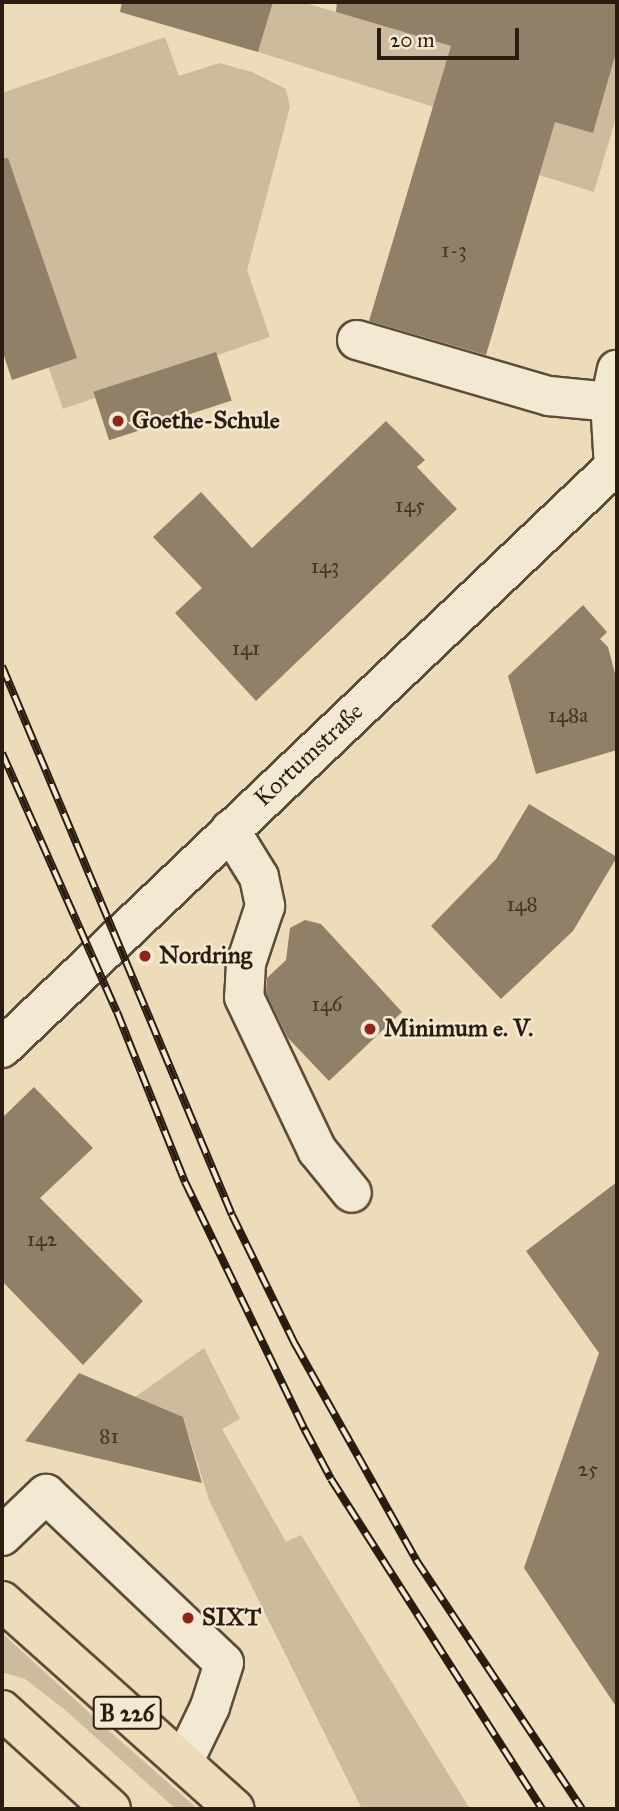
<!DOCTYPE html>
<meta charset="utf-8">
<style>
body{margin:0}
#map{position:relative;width:619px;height:1811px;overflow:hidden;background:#eddcb9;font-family:"IM FELL Great Primer",serif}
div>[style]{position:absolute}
.green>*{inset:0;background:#ccbb9c}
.building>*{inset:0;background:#908068;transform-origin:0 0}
.roads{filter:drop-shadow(2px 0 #5c4c3a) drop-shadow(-2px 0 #5c4c3a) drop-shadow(0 2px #5c4c3a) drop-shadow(0 -2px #5c4c3a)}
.minor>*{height:38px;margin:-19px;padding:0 19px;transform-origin:19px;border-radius:19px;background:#f3e8d2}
.major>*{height:38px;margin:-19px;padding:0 19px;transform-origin:19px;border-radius:19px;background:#eddcb9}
.rail>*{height:8px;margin-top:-4px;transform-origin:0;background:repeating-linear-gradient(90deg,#f3e8d2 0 16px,#2b1c10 0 32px);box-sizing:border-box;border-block:2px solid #2b1c10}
.dots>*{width:19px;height:19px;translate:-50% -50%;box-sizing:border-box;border:4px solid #f3e8d2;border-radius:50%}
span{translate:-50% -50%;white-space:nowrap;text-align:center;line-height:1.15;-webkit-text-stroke:5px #f3e8d2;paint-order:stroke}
.number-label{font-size:21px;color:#443526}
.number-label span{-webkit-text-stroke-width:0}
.shield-label span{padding:2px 5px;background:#f3e8d2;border:2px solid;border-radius:5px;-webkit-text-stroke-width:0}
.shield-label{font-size:23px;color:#2b1c10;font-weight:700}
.poi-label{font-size:24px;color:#2b1c10;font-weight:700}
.left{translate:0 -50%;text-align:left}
.street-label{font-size:24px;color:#2b1c10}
.frame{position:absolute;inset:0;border:4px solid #2b1c10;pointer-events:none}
.scale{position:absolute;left:377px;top:28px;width:142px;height:32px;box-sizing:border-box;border:4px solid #2b1c10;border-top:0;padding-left:9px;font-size:21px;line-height:24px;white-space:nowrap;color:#2b1c10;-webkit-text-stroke:5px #f3e8d2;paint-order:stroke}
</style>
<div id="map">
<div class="green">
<div style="clip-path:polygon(273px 2px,302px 2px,451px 46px,434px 107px,258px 52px)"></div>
<div style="clip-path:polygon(165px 37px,179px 76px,219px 63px,252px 72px,286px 89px,290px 107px,247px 270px,270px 337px,63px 409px,2px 233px,2px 93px)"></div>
<div style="clip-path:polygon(617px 49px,617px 114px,594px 192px,539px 175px,514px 110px,593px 132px)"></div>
<div style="clip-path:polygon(204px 1348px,240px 1419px,222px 1429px,286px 1542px,301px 1535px,470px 1809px,362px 1809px,209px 1500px,183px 1417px,135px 1397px)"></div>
<div style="clip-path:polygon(2px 1633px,108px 1730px,198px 1809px,176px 1809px,64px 1709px,25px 1679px,2px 1672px)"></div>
</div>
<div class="building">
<div style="clip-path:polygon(122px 2px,273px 2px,258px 52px,120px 12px)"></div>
<div style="clip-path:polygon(337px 2px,617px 2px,617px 49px,593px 133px,555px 122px,486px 355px,369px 321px,451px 46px,336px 12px)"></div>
<div style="clip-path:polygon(8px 158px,77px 358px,12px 380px,2px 350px,2px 159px)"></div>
<div style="left:216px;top:352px;width:51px;height:129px;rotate:72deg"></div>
<div style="clip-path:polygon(386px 421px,425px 460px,417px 467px,457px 509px,256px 701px,175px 613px,202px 588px,153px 537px,201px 492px,252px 548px)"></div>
<div style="clip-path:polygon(583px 605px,607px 632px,600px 639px,608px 647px,617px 681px,617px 750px,536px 774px,508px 676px)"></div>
<div style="clip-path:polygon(529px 804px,617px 857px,573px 931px,501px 999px,431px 926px,496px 859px)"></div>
<div style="clip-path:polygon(305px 920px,321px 924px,402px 1012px,329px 1081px,288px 1038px,266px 993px,267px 978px,286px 960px,290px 928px)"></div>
<div style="clip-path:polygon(34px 1087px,93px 1148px,40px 1198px,143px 1301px,83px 1365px,2px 1281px,2px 1118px)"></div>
<div style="clip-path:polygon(617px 1182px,617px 1708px,524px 1568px,599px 1353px,526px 1251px)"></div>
<div style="clip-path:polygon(79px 1373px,183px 1417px,202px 1483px,25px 1441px)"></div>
</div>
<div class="roads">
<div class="minor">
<div style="left:357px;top:340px;width:200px;rotate:16.3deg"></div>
<div style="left:549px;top:396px;width:61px;rotate:5.6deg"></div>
<div style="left:614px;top:467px;width:65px;rotate:-93.5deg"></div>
<div style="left:610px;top:402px;width:33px;rotate:-78deg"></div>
<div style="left:230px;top:830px;width:55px;rotate:58.3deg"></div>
<div style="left:259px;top:877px;width:30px;rotate:78deg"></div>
<div style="left:265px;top:906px;width:60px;rotate:108.4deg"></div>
<div style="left:246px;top:963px;width:34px;rotate:93deg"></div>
<div style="left:244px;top:997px;width:170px;rotate:64.5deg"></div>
<div style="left:317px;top:1150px;width:55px;rotate:50.9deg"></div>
<div style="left:2px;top:1048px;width:848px;rotate:-43.52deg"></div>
<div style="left:2px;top:1536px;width:61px;rotate:-43.7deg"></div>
<div style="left:46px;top:1494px;width:245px;rotate:43.5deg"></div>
<div style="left:224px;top:1663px;width:46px;rotate:107.7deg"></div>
<div style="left:210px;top:1707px;width:62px;rotate:115.7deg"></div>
</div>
<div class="major">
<div style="left:2px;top:1601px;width:312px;rotate:41.8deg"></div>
<div style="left:2px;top:1710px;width:147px;rotate:42.2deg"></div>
</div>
</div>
<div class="rail">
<div style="left:2px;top:666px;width:595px;rotate:67.27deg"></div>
<div style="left:232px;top:1215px;width:144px;rotate:64deg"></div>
<div style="left:295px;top:1344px;width:248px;rotate:60.7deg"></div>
<div style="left:416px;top:1560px;width:299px;rotate:56.3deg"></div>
<div style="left:2px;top:753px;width:283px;rotate:66.1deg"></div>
<div style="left:117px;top:1012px;width:183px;rotate:68.2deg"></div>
<div style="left:185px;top:1182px;width:276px;rotate:64.2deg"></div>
<div style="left:305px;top:1430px;width:55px;rotate:62deg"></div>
<div style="left:331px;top:1479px;width:392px;rotate:57.4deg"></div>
</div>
<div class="dots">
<div style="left:118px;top:421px;background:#8f2418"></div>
<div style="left:145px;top:956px;background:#8f2418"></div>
<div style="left:370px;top:1029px;background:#8f2418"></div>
<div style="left:188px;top:1618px;background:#8f2418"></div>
</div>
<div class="number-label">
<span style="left:454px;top:250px">1-3</span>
<span style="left:410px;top:505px">145</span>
<span style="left:325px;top:566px">143</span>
<span style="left:246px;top:648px">141</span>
<span style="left:568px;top:715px">148a</span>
<span style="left:522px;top:904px">148</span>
<span style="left:327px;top:1004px">146</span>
<span style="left:42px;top:1239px">142</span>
<span style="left:109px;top:1436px">81</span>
<span style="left:588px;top:1469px">25</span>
</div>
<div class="shield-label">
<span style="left:127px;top:1713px">B 226</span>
</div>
<div class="poi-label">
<span class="left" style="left:132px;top:421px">Goethe-Schule</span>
<span class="left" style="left:159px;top:956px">Nordring</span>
<span class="left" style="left:384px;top:1029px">Minimum e. V.</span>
<span class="left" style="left:202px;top:1618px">SIXT</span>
</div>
<div class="street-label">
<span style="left:309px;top:755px;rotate:-43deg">Kortumstraße</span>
</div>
<div class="frame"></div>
<div class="scale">20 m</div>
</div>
